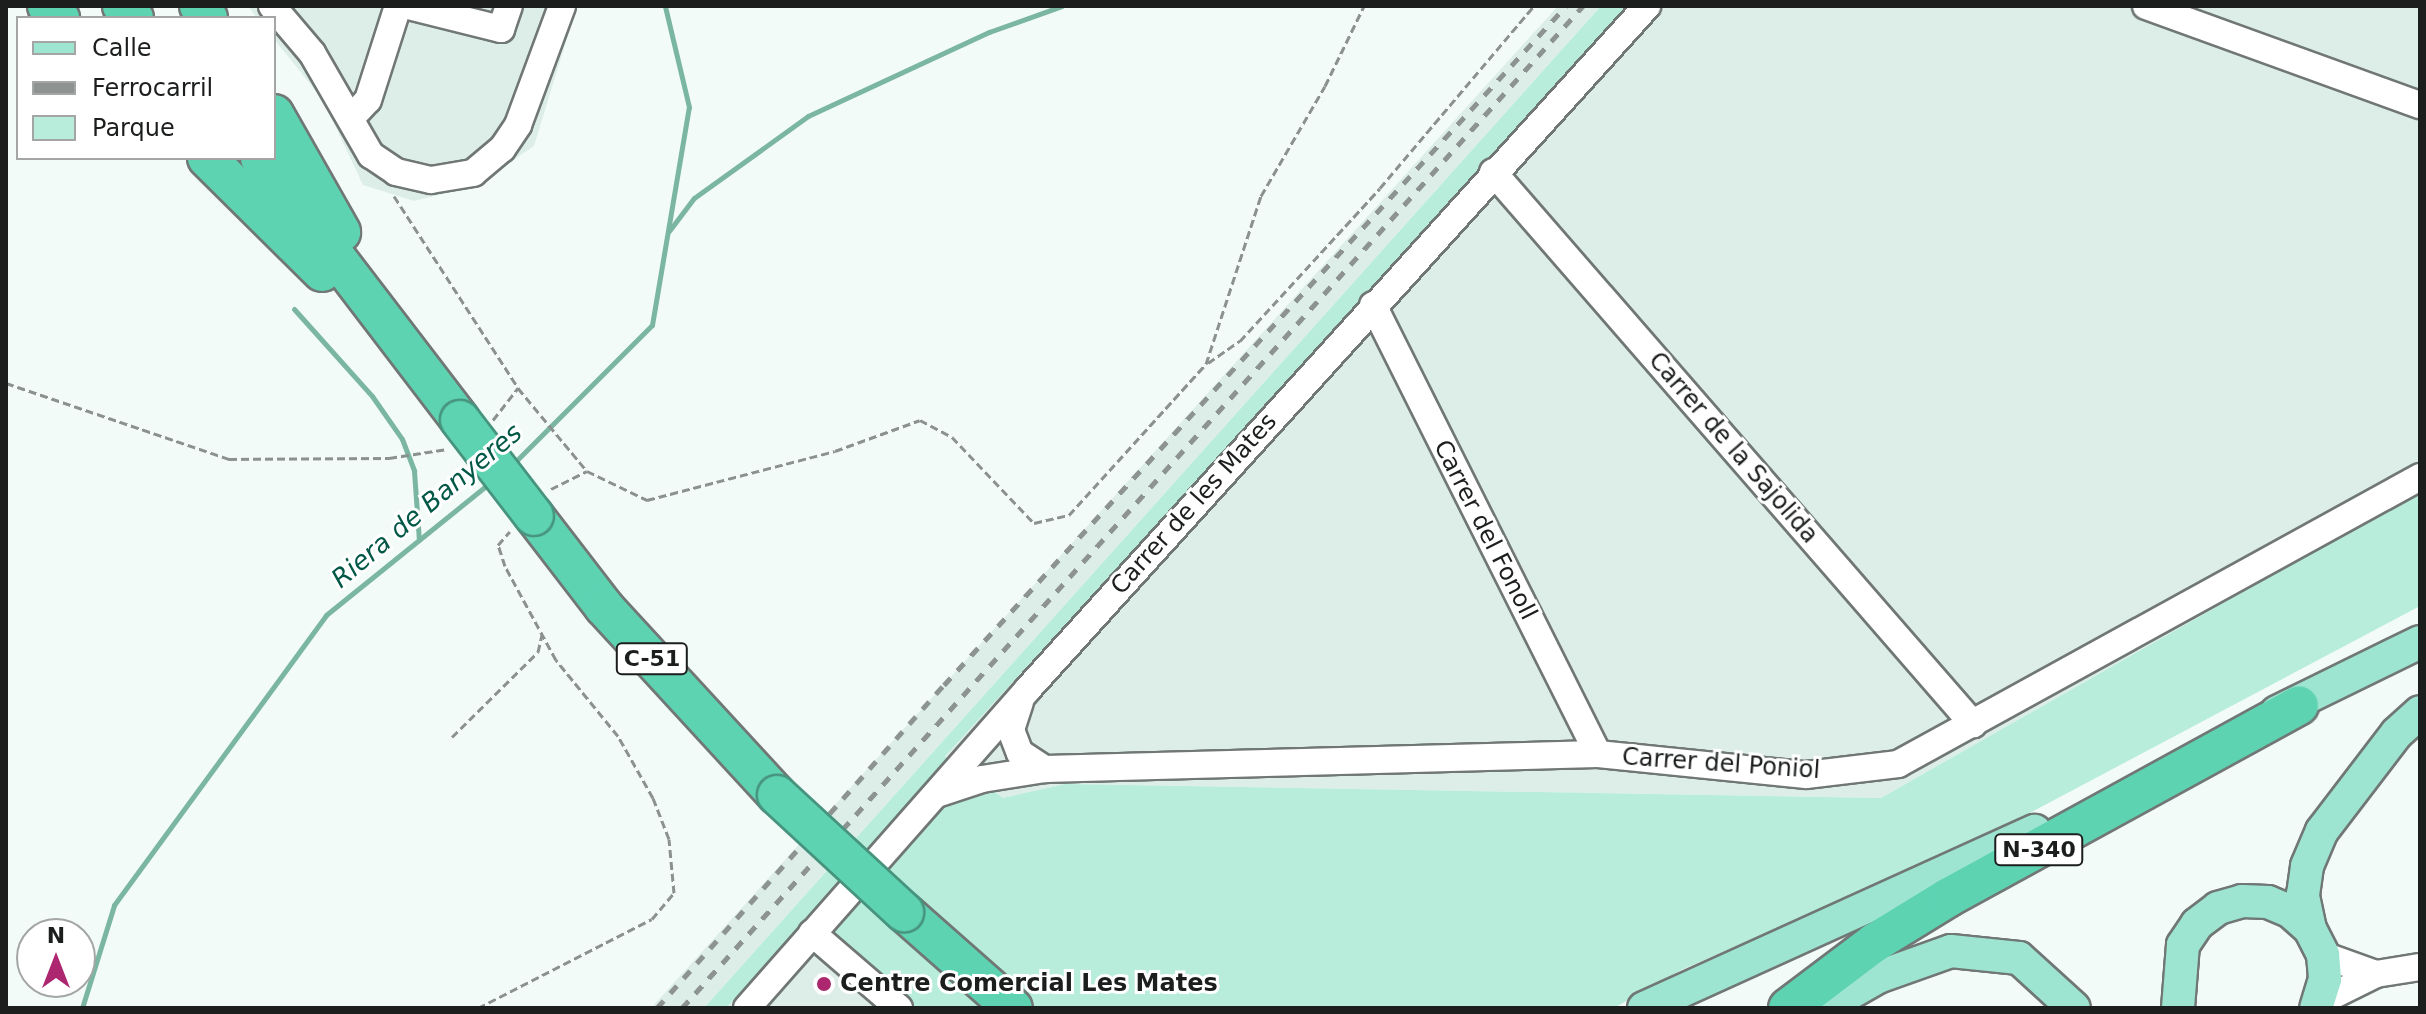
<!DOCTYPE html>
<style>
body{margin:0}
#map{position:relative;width:2426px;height:1014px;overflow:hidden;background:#f2fbf8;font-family:"DejaVu Sans",sans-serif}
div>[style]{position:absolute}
.built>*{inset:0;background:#ddeee8}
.green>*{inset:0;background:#b7edda}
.stream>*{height:5px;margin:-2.5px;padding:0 2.5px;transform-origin:2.5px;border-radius:2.5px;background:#7ab6a2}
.path>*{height:3px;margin-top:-1.5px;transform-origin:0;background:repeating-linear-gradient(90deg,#8b918f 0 8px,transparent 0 12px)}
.roads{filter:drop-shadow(2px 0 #707775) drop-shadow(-2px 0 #707775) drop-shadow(0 2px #707775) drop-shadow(0 -2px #707775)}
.minor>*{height:26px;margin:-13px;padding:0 13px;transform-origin:13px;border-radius:13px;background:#fff}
.major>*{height:32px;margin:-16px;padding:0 16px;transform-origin:16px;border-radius:16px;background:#9ee5d1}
.highway>*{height:38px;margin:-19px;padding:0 19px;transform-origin:19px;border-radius:19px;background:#5ed3b2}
.rail>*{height:5px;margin-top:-2.5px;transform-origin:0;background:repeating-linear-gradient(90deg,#8d9391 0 10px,transparent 0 20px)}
.bridges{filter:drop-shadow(2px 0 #47947e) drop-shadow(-2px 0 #47947e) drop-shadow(0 2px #47947e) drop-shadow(0 -2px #47947e)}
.highway-bridge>*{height:38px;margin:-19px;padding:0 19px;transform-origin:19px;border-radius:19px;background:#5ed3b2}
.dots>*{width:22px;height:22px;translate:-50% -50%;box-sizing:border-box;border:4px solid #fff;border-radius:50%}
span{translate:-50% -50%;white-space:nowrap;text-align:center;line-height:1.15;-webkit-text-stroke:6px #fff;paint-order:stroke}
.shield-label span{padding:2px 6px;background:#fff;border:2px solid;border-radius:6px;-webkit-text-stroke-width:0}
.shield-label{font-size:22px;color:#1b1e1d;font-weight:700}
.street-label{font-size:24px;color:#1b1e1d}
.poi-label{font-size:24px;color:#1b1e1d;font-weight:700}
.left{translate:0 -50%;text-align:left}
.water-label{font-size:26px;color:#015846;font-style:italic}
.frame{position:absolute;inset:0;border:8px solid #1b1e1d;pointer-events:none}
.legend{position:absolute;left:16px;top:16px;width:260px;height:144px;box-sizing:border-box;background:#fff;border:2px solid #a4a5a5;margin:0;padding:10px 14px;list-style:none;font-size:24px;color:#1b1e1d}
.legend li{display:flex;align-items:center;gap:16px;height:40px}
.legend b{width:40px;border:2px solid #a4a5a5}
.north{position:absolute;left:16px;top:918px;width:80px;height:80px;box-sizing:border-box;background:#fff;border:2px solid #a4a5a5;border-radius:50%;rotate:0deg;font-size:22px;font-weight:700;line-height:32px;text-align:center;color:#1b1e1d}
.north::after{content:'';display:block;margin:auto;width:28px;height:36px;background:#ac2770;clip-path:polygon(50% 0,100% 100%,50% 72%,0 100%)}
</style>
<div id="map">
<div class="built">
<div style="clip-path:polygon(248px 6px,577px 6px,534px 146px,475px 186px,414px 201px,363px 185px,323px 100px,274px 39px,274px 18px,257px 18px)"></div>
<div style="clip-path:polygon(1558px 6px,1601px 6px,704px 1008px,651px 1008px)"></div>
<div style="clip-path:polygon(1630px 6px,2420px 6px,2420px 491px,1881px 798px,1067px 784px,1003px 798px,945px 755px)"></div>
<div style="clip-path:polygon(811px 915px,916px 1008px,726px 1008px)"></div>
</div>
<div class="green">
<div style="clip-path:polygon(1601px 6px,1630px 6px,945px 756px,1003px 798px,1066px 784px,1881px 798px,2420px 491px,2420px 606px,1960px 850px,1681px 970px,1614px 1008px,916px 1008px,811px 915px,726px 1008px,704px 1008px)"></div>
</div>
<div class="stream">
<div style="left:669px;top:231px;width:41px;rotate:-52.9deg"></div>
<div style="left:694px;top:198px;width:140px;rotate:-35.7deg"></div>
<div style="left:808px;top:116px;width:200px;rotate:-24.9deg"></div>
<div style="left:989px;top:32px;width:77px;rotate:-19.6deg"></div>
<div style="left:294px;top:309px;width:117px;rotate:48.1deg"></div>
<div style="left:372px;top:396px;width:52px;rotate:55.1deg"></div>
<div style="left:402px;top:439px;width:34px;rotate:69deg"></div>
<div style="left:414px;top:471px;width:69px;rotate:85.9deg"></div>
<div style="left:512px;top:465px;width:198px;rotate:-45deg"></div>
<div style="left:652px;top:325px;width:221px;rotate:-80.4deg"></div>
<div style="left:689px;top:107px;width:104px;rotate:-103.4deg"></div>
<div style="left:82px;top:1008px;width:108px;rotate:-72.7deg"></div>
<div style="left:114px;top:905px;width:359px;rotate:-53.8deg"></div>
<div style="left:326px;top:615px;width:213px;rotate:-38.9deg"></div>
</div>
<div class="path">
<div style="left:394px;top:196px;width:229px;rotate:57.1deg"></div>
<div style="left:518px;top:388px;width:108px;rotate:50.3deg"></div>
<div style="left:587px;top:471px;width:67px;rotate:25.8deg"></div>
<div style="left:647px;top:500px;width:194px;rotate:-14.6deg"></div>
<div style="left:835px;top:451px;width:90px;rotate:-20deg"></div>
<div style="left:920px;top:420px;width:36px;rotate:28deg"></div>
<div style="left:952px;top:437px;width:119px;rotate:46.4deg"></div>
<div style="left:1034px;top:523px;width:36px;rotate:-13deg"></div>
<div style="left:1069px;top:515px;width:204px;rotate:-47.8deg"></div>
<div style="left:1206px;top:364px;width:177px;rotate:-71.9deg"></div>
<div style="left:1261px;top:196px;width:127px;rotate:-59.8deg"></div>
<div style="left:1325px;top:86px;width:89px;rotate:-64deg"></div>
<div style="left:1208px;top:363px;width:39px;rotate:-35deg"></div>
<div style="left:1240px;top:341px;width:207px;rotate:-47.5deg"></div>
<div style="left:1380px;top:188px;width:238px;rotate:-49.8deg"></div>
<div style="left:6px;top:383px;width:236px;rotate:18.8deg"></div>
<div style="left:229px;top:459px;width:160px;rotate:-0.4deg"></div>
<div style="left:389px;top:458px;width:59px;rotate:-8.8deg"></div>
<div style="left:493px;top:420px;width:41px;rotate:-52deg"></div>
<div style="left:551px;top:489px;width:40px;rotate:-26.6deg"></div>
<div style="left:452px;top:737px;width:121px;rotate:-44.7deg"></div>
<div style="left:538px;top:652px;width:18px;rotate:-77deg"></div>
<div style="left:478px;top:1008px;width:195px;rotate:-27.1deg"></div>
<div style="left:652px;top:919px;width:34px;rotate:-50deg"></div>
<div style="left:674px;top:893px;width:54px;rotate:-95.3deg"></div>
<div style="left:669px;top:839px;width:44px;rotate:-111.3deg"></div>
<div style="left:653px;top:798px;width:71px;rotate:-119.4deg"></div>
<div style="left:618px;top:736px;width:98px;rotate:-129.2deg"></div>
<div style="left:556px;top:660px;width:107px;rotate:-118.5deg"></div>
<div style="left:505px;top:566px;width:22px;rotate:-108deg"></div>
<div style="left:498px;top:545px;width:18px;rotate:-49deg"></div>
</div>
<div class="roads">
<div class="minor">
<div style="left:272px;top:6px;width:62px;rotate:49.6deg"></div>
<div style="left:312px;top:53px;width:118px;rotate:60deg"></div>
<div style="left:371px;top:155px;width:30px;rotate:34deg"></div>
<div style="left:396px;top:172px;width:36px;rotate:13deg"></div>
<div style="left:431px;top:180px;width:43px;rotate:-9.5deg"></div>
<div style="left:473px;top:173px;width:38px;rotate:-40deg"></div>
<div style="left:502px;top:149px;width:29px;rotate:-56deg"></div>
<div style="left:518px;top:125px;width:127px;rotate:-69.7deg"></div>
<div style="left:408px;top:6px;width:96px;rotate:13.9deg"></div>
<div style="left:501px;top:29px;width:24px;rotate:-71deg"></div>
<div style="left:2146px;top:6px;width:291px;rotate:19.9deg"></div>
<div style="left:352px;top:117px;width:23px;rotate:-47deg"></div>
<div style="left:368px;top:100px;width:99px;rotate:-72.3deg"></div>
<div style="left:1493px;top:172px;width:732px;rotate:48.99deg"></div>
<div style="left:1373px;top:305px;width:502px;rotate:63.38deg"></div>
<div style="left:1020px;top:702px;width:29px;rotate:108deg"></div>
<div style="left:1011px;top:730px;width:25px;rotate:69deg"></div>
<div style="left:1020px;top:753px;width:30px;rotate:33deg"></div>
<div style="left:937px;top:794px;width:47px;rotate:-18.4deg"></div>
<div style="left:982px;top:779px;width:64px;rotate:-9deg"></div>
<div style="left:1045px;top:769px;width:553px;rotate:-1.55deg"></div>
<div style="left:1598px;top:754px;width:209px;rotate:5.8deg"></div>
<div style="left:1806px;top:775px;width:93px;rotate:-6.8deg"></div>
<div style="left:1898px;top:764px;width:596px;rotate:-28.8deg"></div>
<div style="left:812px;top:933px;width:115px;rotate:40.8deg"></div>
<div style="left:2323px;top:955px;width:56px;rotate:19.7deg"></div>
<div style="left:2320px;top:1002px;width:63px;rotate:-26.6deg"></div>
<div style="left:2376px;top:974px;width:45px;rotate:-9deg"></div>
<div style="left:747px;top:1008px;width:425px;rotate:-48.6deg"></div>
<div style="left:1028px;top:689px;width:922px;rotate:-47.81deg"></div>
</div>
<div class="major">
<div style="left:2277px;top:712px;width:159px;rotate:-26.1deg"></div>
<div style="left:2310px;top:929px;width:35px;rotate:-102deg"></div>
<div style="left:2303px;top:895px;width:29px;rotate:-82deg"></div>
<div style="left:2307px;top:866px;width:38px;rotate:-67deg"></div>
<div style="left:2322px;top:831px;width:123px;rotate:-52.6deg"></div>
<div style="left:2397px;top:733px;width:31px;rotate:-42deg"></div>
<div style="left:1644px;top:1008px;width:429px;rotate:-24.4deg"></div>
<div style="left:1824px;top:1008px;width:62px;rotate:-29.9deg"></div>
<div style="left:1878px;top:977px;width:77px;rotate:-19.6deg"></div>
<div style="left:1951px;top:951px;width:68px;rotate:5.9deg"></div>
<div style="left:2019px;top:958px;width:74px;rotate:42.3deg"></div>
<div style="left:2178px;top:1008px;width:63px;rotate:-85.5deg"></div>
<div style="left:2183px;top:945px;width:25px;rotate:-56deg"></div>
<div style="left:2197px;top:924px;width:26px;rotate:-37deg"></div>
<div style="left:2218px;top:908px;width:25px;rotate:-16deg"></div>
<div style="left:2242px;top:901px;width:26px;rotate:2deg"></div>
<div style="left:2268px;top:902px;width:25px;rotate:23deg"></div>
<div style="left:2291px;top:912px;width:25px;rotate:42deg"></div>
<div style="left:2310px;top:929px;width:29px;rotate:63deg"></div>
<div style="left:2323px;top:955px;width:24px;rotate:85deg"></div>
<div style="left:2325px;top:979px;width:30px;rotate:107deg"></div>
</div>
<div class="highway">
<div style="left:47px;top:6px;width:18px;rotate:43deg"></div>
<div style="left:122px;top:6px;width:17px;rotate:45deg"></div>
<div style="left:199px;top:6px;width:15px;rotate:53deg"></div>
<div style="left:274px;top:114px;width:136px;rotate:60.4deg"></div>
<div style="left:207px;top:158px;width:162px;rotate:44.7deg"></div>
<div style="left:260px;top:158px;width:330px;rotate:52.6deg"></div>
<div style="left:534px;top:516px;width:115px;rotate:52.4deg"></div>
<div style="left:604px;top:607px;width:255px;rotate:47.4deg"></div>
<div style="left:904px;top:912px;width:145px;rotate:41.4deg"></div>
<div style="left:1788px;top:1008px;width:108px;rotate:-37.1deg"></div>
<div style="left:1874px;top:943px;width:88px;rotate:-31.5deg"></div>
<div style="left:1949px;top:897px;width:399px;rotate:-28.7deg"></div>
</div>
</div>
<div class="rail">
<div style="left:657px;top:1008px;width:432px;rotate:-48.4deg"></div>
<div style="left:944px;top:685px;width:921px;rotate:-47.51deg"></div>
<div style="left:682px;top:1008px;width:1348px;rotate:-48.04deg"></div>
</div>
<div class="bridges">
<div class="highway-bridge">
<div style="left:460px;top:420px;width:121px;rotate:52.4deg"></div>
<div style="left:777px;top:795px;width:173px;rotate:42.7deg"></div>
</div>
</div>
<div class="dots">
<div style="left:824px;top:984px;background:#ac2770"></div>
</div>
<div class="shield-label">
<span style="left:652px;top:659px">C-51</span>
<span style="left:2039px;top:850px">N-340</span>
</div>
<div class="street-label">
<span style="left:1733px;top:448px;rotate:49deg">Carrer de la Sajolida</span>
<span style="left:1194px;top:504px;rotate:-48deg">Carrer de les Mates</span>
<span style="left:1485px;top:530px;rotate:63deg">Carrer del Fonoll</span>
<span style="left:1721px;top:764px;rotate:4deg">Carrer del Poniol</span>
</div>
<div class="poi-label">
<span class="left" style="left:840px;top:984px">Centre Comercial Les Mates</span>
</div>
<div class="water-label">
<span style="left:427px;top:506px;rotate:-40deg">Riera de Banyeres</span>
</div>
<div class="frame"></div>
<ul class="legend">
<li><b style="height:10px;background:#9ee5d1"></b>Calle</li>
<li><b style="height:10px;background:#8d9391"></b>Ferrocarril</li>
<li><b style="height:22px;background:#b7edda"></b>Parque</li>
</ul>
<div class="north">N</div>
</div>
